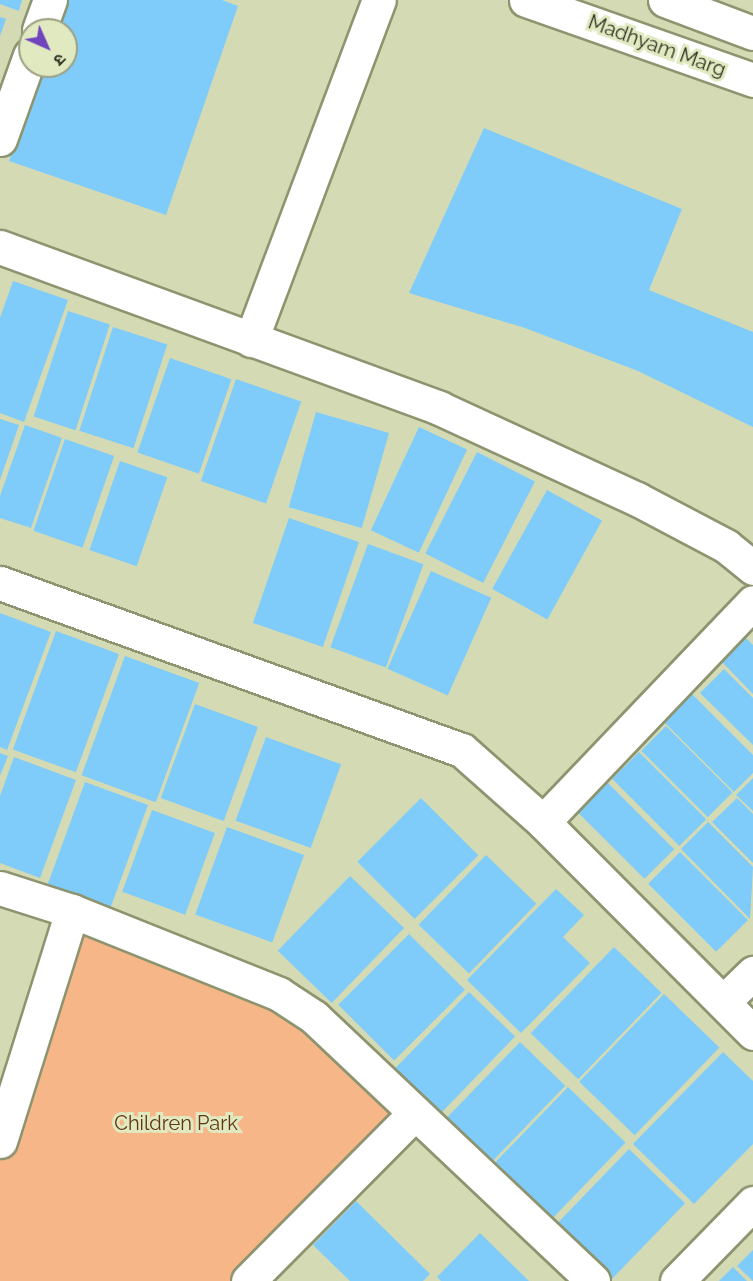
<!DOCTYPE html>
<meta charset="utf-8">
<style>
body{margin:0}
#map{position:relative;width:753px;height:1281px;overflow:hidden;background:#d4dbb4;font-family:Raleway,"Noto Sans Devanagari",sans-serif}
div>[style]{position:absolute}
.green>*{inset:0;background:#f6b688}
.building>*{inset:0;background:#7fcbf9;transform-origin:0 0}
.roads{filter:drop-shadow(2px 0 #8d946f) drop-shadow(-2px 0 #8d946f) drop-shadow(0 2px #8d946f) drop-shadow(0 -2px #8d946f)}
.minor>*{height:33px;margin:-16.5px;padding:0 16.5px;transform-origin:16.5px;border-radius:16.5px;background:#fff}
span{translate:-50% -50%;white-space:nowrap;text-align:center;line-height:1.15;-webkit-text-stroke:6px #e1e9c1;paint-order:stroke}
.street-label{font-size:20px;color:#2f3223}
.park-label{font-size:20px;color:#613613}
.north{position:absolute;left:18px;top:18px;width:60px;height:60px;box-sizing:border-box;background:#e1e9c1;border:2px solid #9aa082;border-radius:50%;rotate:135deg;font-size:16px;font-weight:700;line-height:24px;text-align:center;color:#2f3223}
.north::after{content:'';display:block;margin:auto;width:21px;height:27px;background:#7145bd;clip-path:polygon(50% 0,100% 100%,50% 72%,0 100%)}
</style>
<div id="map">
<div class="green">
<div style="clip-path:polygon(72px 911px,279px 994px,415px 1113px,248px 1281px,0 1281px,0 1141px)"></div>
</div>
<div class="building">
<div style="clip-path:polygon(0 0,22px 0,19px 11px,0 4px)"></div>
<div style="clip-path:polygon(64px 0,222px 0,238px 6px,166px 215px,9px 161px,41px 66px,66px 66px,66px 30px,54px 30px)"></div>
<div style="clip-path:polygon(0 17px,6px 19px,0 36px)"></div>
<div style="clip-path:polygon(484px 128px,682px 209px,649px 290px,753px 332px,753px 427px,638px 371px,525px 328px,409px 293px)"></div>
<div style="clip-path:polygon(13px 281px,68px 300px,24px 422px,0 413px,0 318px)"></div>
<div style="left:68px;top:311px;width:44px;height:111px;rotate:18deg"></div>
<div style="left:113px;top:327px;width:57px;height:109px;rotate:18deg"></div>
<div style="left:170px;top:358px;width:65px;height:100px;rotate:19deg"></div>
<div style="left:236px;top:379px;width:69px;height:108px;rotate:19deg"></div>
<div style="left:316px;top:412px;width:76px;height:99px;rotate:16deg"></div>
<div style="clip-path:polygon(0 419px,19px 425px,0 480px)"></div>
<div style="clip-path:polygon(25px 425px,62px 438px,31px 528px,0 518px,0 496px)"></div>
<div style="left:419px;top:427px;width:53px;height:114px;rotate:25deg"></div>
<div style="left:65px;top:439px;width:52px;height:97px;rotate:19deg"></div>
<div style="left:477px;top:452px;width:65px;height:114px;rotate:27deg"></div>
<div style="left:120px;top:461px;width:50px;height:94px;rotate:19deg"></div>
<div style="left:547px;top:490px;width:63px;height:113px;rotate:29deg"></div>
<div style="left:289px;top:518px;width:74px;height:111px;rotate:19deg"></div>
<div style="left:368px;top:544px;width:59px;height:110px;rotate:20deg"></div>
<div style="left:431px;top:571px;width:66px;height:107px;rotate:24deg"></div>
<div style="clip-path:polygon(0 613px,51px 632px,7px 750px,0 747px)"></div>
<div style="left:56px;top:631px;width:67px;height:126px;rotate:20deg"></div>
<div style="clip-path:polygon(746px 638px,753px 645px,753px 694px,722px 662px)"></div>
<div style="left:125px;top:656px;width:79px;height:127px;rotate:20deg"></div>
<div style="clip-path:polygon(724px 669px,753px 698px,753px 745px,700px 693px)"></div>
<div style="clip-path:polygon(686px 688px,753px 755px,753px 773px,734px 792px,658px 716px)"></div>
<div style="left:195px;top:704px;width:67px;height:100px;rotate:20deg"></div>
<div style="left:666px;top:726px;width:94px;height:35px;rotate:45deg"></div>
<div style="left:266px;top:737px;width:80px;height:89px;rotate:20deg"></div>
<div style="left:639px;top:752px;width:95px;height:38px;rotate:45deg"></div>
<div style="clip-path:polygon(0 753px,8px 756px,0 776px)"></div>
<div style="clip-path:polygon(14px 757px,76px 780px,40px 878px,0 863px,0 796px)"></div>
<div style="clip-path:polygon(753px 778px,753px 811px,736px 795px)"></div>
<div style="left:85px;top:782px;width:67px;height:110px;rotate:20deg"></div>
<div style="left:607px;top:782px;width:95px;height:42px;rotate:45deg"></div>
<div style="left:421px;top:798px;width:81px;height:90px;rotate:45deg"></div>
<div style="clip-path:polygon(737px 798px,753px 814px,753px 863px,712px 822px)"></div>
<div style="left:152px;top:810px;width:67px;height:87px;rotate:20deg"></div>
<div style="clip-path:polygon(708px 822px,753px 867px,750px 919px,681px 849px)"></div>
<div style="left:227px;top:827px;width:82px;height:93px;rotate:20deg"></div>
<div style="left:680px;top:852px;width:96px;height:45px;rotate:45deg"></div>
<div style="left:486px;top:855px;width:70px;height:97px;rotate:44deg"></div>
<div style="left:350px;top:876px;width:75px;height:104px;rotate:44deg"></div>
<div style="clip-path:polygon(556px 889px,584px 915px,563px 937px,590px 963px,521px 1033px,467px 980px)"></div>
<div style="left:409px;top:934px;width:79px;height:100px;rotate:45deg"></div>
<div style="left:614px;top:947px;width:66px;height:120px;rotate:44deg"></div>
<div style="left:469px;top:992px;width:64px;height:111px;rotate:44deg"></div>
<div style="left:664px;top:994px;width:77px;height:122px;rotate:44deg"></div>
<div style="left:520px;top:1042px;width:63px;height:109px;rotate:44deg"></div>
<div style="clip-path:polygon(723px 1052px,753px 1081px,753px 1144px,694px 1204px,633px 1144px)"></div>
<div style="left:568px;top:1087px;width:80px;height:112px;rotate:44deg"></div>
<div style="left:629px;top:1149px;width:78px;height:110px;rotate:44deg"></div>
<div style="clip-path:polygon(356px 1201px,430px 1274px,423px 1281px,350px 1281px,313px 1245px)"></div>
<div style="clip-path:polygon(480px 1233px,529px 1281px,441px 1281px,437px 1277px)"></div>
<div style="clip-path:polygon(753px 1250px,753px 1281px,737px 1266px)"></div>
<div style="clip-path:polygon(733px 1267px,747px 1281px,719px 1281px)"></div>
</div>
<div class="roads">
<div class="minor">
<div style="left:526px;top:0;width:241px;rotate:19.4deg"></div>
<div style="left:665px;top:0;width:94px;rotate:20.6deg"></div>
<div style="left:39px;top:30px;width:32px;rotate:-70deg"></div>
<div style="left:0;top:139px;width:89px;rotate:-70.3deg"></div>
<div style="left:0;top:247px;width:468px;rotate:20.1deg"></div>
<div style="left:439px;top:408px;width:218px;rotate:24.7deg"></div>
<div style="left:637px;top:499px;width:101px;rotate:27.8deg"></div>
<div style="left:726px;top:546px;width:35px;rotate:39deg"></div>
<div style="left:251px;top:340px;width:363px;rotate:-69.4deg"></div>
<div style="left:0;top:583px;width:491px;rotate:19.9deg"></div>
<div style="left:462px;top:750px;width:108px;rotate:41.6deg"></div>
<div style="left:543px;top:822px;width:298px;rotate:45.1deg"></div>
<div style="left:543px;top:822px;width:304px;rotate:-46.3deg"></div>
<div style="left:0;top:888px;width:76px;rotate:17.7deg"></div>
<div style="left:72px;top:911px;width:223px;rotate:21.8deg"></div>
<div style="left:279px;top:994px;width:42px;rotate:33.3deg"></div>
<div style="left:314px;top:1017px;width:384px;rotate:43.4deg"></div>
<div style="left:723px;top:1002px;width:42px;rotate:-44deg"></div>
<div style="left:0;top:1141px;width:241px;rotate:-72.6deg"></div>
<div style="left:248px;top:1281px;width:237px;rotate:-45.2deg"></div>
<div style="left:677px;top:1281px;width:109px;rotate:-45.7deg"></div>
</div>
</div>
<div class="street-label">
<span style="left:657px;top:46px;rotate:20deg">Madhyam Marg</span>
</div>
<div class="park-label">
<span style="left:176px;top:1123px">Children Park</span>
</div>
<div class="north">उ</div>
</div>
